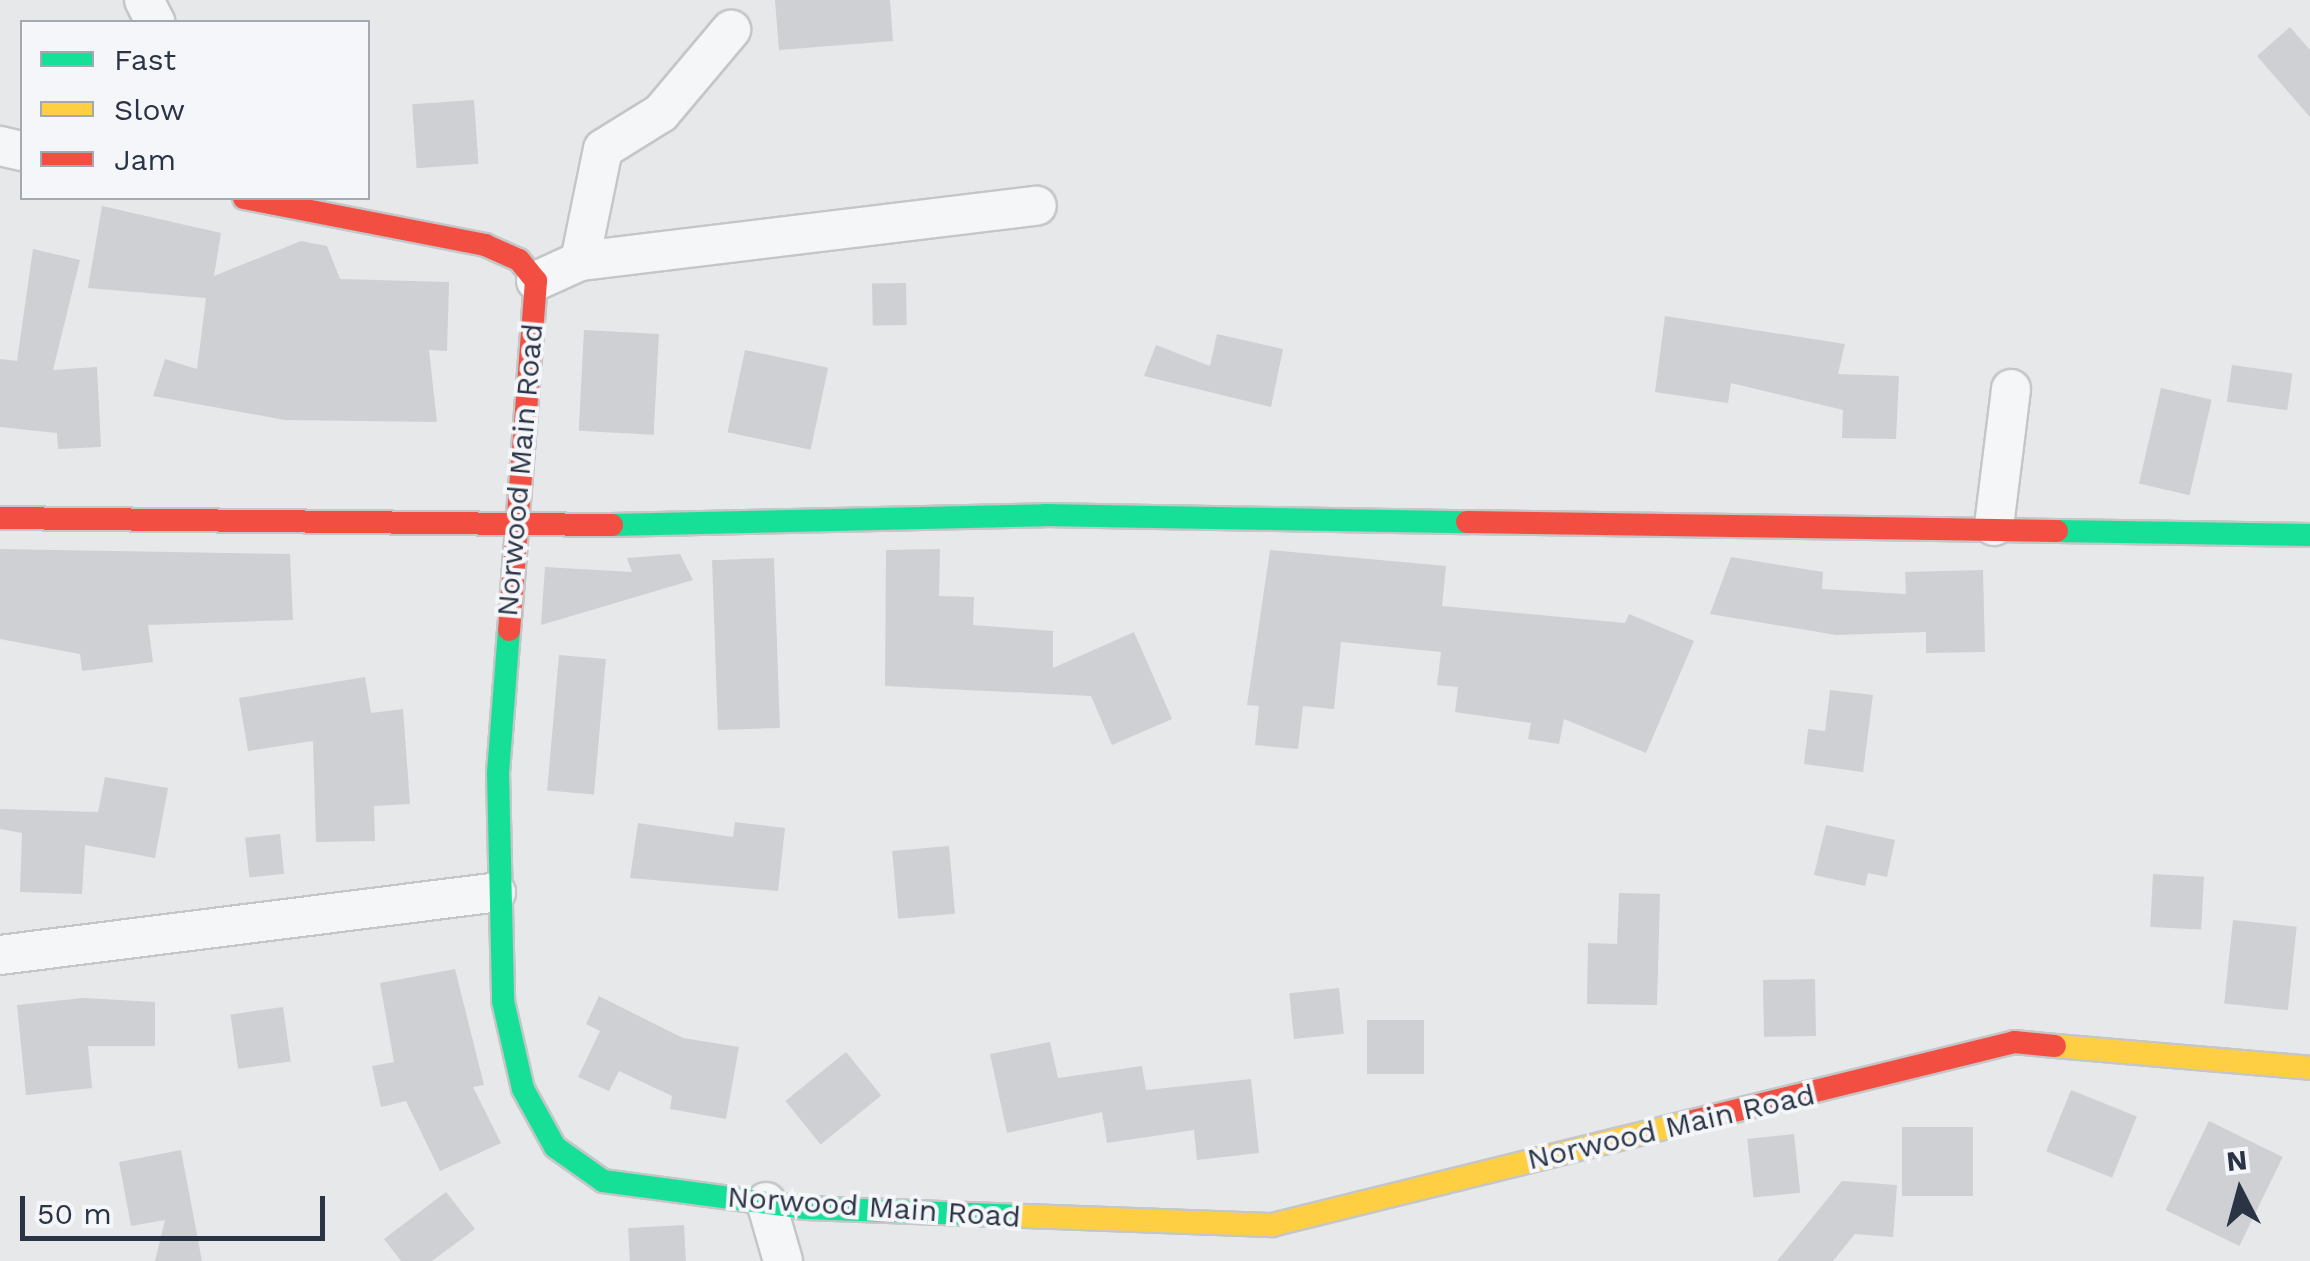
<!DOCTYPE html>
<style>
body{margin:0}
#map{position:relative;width:2310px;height:1261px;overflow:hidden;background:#e6e8ea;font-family:"Work Sans",sans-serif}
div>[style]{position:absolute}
.building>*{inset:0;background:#ced0d3;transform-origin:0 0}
.roads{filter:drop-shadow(2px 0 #c4c6c8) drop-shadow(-2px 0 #c4c6c8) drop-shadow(0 2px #c4c6c8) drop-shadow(0 -2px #c4c6c8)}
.street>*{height:38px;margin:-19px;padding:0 19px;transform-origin:19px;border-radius:19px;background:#f5f6f7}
.fast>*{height:22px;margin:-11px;padding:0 11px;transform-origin:11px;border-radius:11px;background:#16e098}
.slow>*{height:22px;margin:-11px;padding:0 11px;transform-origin:11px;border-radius:11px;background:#ffcf43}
.jam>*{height:22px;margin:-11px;padding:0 11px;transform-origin:11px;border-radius:11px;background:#f24e42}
span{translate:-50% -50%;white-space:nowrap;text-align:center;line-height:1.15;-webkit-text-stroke:8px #f4f6f9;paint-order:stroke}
.street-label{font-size:30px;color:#2b3445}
.legend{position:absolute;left:20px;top:20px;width:350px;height:180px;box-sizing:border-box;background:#f4f6f9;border:2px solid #a4a8b1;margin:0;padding:12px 18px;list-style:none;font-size:30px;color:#2b3445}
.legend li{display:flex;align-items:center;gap:20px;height:50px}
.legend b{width:50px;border:2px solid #a4a8b1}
.north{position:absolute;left:2190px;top:1141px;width:100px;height:100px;-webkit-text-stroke:8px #f4f6f9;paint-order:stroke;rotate:354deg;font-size:28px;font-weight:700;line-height:40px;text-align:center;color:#2b3445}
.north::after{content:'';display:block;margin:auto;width:35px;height:45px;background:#2b3445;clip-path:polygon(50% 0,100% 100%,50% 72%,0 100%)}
.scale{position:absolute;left:20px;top:1196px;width:305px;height:45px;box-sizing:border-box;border:5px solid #2b3445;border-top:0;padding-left:12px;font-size:30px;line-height:35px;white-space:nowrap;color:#2b3445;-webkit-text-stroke:8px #f4f6f9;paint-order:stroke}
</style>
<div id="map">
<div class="building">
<div style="clip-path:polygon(775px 0,890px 0,893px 41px,779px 50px)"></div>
<div style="clip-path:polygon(2290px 27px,2310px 50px,2310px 117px,2257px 56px)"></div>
<div style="left:474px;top:100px;width:64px;height:62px;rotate:86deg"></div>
<div style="clip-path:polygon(102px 206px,221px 233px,214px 276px,301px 241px,327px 246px,340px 279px,449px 282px,447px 351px,429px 350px,437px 422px,285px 420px,153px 396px,165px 359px,197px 369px,206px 298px,88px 288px)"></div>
<div style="clip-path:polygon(33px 249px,80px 260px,53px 370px,97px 367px,101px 447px,58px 449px,57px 433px,0 427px,0 359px,17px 361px)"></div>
<div style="left:906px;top:283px;width:42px;height:34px;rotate:89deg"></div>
<div style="clip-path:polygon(1665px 316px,1845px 344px,1838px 374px,1899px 376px,1896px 439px,1842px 438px,1843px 410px,1731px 383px,1728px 403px,1655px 392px)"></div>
<div style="left:584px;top:330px;width:75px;height:101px;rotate:3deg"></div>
<div style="clip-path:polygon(1217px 334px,1283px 349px,1271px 407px,1144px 376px,1156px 345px,1210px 366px)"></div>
<div style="left:745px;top:350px;width:85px;height:84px;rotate:12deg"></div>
<div style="left:2232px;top:365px;width:61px;height:37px;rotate:8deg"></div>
<div style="left:2161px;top:388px;width:52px;height:98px;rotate:13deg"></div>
<div style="clip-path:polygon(0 549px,290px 554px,293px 620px,148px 625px,153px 662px,82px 671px,80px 654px,0 639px)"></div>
<div style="clip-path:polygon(940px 549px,939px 596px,974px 597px,973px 625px,1053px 631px,1053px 668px,1134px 632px,1172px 719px,1112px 745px,1091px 696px,885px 686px,886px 550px)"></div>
<div style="clip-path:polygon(1270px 550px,1446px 566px,1442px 606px,1625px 623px,1629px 614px,1694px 641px,1646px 753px,1564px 719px,1559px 744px,1528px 739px,1531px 723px,1455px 712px,1458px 687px,1437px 685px,1441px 652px,1341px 642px,1334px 709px,1303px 706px,1298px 749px,1255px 745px,1259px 706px,1247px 705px)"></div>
<div style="clip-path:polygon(680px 554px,693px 580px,541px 625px,545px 567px,632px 572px,627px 558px)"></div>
<div style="clip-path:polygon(1731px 557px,1823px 572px,1822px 589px,1906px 594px,1905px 572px,1983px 570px,1985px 652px,1926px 653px,1926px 632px,1836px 635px,1710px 614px)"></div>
<div style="left:774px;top:558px;width:170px;height:62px;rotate:88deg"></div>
<div style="left:559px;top:655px;width:47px;height:136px;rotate:5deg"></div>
<div style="clip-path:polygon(365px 677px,371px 713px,403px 709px,410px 804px,374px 806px,375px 841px,316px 842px,313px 741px,248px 751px,239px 698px)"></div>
<div style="clip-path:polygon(1830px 690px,1873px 695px,1863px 772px,1804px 764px,1808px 729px,1825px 731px)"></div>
<div style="clip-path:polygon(105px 777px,168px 788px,155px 858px,85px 845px,82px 894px,20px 892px,22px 833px,0 829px,0 809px,98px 812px)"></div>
<div style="clip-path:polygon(735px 822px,785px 828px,778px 891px,630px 878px,638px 823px,733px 837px)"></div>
<div style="clip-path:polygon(1826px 825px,1895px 840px,1887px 877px,1868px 873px,1865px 886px,1814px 875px)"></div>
<div style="left:280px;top:834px;width:40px;height:35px;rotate:84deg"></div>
<div style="left:949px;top:846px;width:68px;height:57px;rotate:85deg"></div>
<div style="left:2153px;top:874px;width:51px;height:53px;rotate:3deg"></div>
<div style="clip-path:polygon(1619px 893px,1660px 894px,1657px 1005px,1587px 1004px,1588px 943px,1617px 944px)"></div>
<div style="left:2233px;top:920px;width:64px;height:84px;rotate:6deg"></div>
<div style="clip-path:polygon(455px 969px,484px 1085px,473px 1087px,501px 1143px,440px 1171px,406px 1101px,381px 1107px,372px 1066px,394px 1062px,380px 983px)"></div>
<div style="left:1815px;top:979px;width:57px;height:52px;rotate:89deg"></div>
<div style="left:1339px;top:988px;width:46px;height:50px;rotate:84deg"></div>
<div style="clip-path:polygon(599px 996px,683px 1038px,739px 1047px,726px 1119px,670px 1109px,672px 1096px,619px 1071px,609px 1091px,578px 1077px,600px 1031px,586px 1024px)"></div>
<div style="clip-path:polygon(83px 998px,155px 1002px,155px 1046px,88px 1046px,92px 1088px,26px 1095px,17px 1005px)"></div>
<div style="left:283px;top:1007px;width:55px;height:53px;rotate:82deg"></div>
<div style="left:1367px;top:1020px;width:57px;height:54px"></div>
<div style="clip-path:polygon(1050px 1042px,1058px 1078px,1142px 1066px,1146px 1090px,1251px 1079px,1259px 1153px,1197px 1160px,1194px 1130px,1107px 1143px,1102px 1112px,1007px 1133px,990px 1054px)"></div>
<div style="left:846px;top:1052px;width:56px;height:78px;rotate:51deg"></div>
<div style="left:2071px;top:1090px;width:71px;height:66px;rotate:22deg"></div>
<div style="left:2209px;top:1121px;width:82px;height:99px;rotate:26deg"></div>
<div style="left:1902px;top:1127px;width:71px;height:69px"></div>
<div style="left:1794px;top:1134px;width:59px;height:47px;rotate:84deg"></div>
<div style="clip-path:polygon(181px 1150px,202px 1261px,155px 1261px,165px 1220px,131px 1226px,119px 1162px)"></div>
<div style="clip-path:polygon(1842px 1181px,1897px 1185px,1893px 1237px,1855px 1234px,1833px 1261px,1777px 1261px)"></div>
<div style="clip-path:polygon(446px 1192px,475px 1229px,432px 1261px,401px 1261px,384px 1239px)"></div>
<div style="left:684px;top:1225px;width:36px;height:56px;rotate:87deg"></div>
</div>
<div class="roads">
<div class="street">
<div style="left:144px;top:0;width:25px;rotate:63deg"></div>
<div style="left:0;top:146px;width:23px;rotate:13deg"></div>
<div style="left:580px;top:261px;width:114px;rotate:-78.4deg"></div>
<div style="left:603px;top:149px;width:68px;rotate:-31.8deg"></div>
<div style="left:661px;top:113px;width:109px;rotate:-49.9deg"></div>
<div style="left:536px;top:281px;width:48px;rotate:-24.4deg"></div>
<div style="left:580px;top:261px;width:460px;rotate:-6.9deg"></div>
<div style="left:1994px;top:526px;width:138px;rotate:-82.9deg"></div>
<div style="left:0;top:955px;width:500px;rotate:-7.2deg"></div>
<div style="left:766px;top:1202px;width:61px;rotate:73.9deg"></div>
</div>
<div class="fast">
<div style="left:612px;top:525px;width:433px;rotate:-1.3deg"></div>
<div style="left:1045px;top:515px;width:422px;rotate:1deg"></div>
<div style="left:2057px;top:531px;width:253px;rotate:0.9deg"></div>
<div style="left:509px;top:630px;width:143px;rotate:94.4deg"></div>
<div style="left:498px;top:773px;width:228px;rotate:88.7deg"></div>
<div style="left:503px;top:1001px;width:90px;rotate:77.2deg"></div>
<div style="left:523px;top:1089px;width:66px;rotate:61.1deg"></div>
<div style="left:555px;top:1147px;width:59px;rotate:35.3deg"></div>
<div style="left:603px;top:1181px;width:205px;rotate:7.6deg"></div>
<div style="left:806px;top:1208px;width:218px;rotate:2.1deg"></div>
</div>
<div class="slow">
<div style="left:2055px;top:1046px;width:256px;rotate:4.9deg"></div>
<div style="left:1024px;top:1216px;width:248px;rotate:2.1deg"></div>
<div style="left:1272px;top:1225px;width:430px;rotate:-13.9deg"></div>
</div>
<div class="jam">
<div style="left:244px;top:198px;width:246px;rotate:11deg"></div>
<div style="left:485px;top:245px;width:37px;rotate:24deg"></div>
<div style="left:519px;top:260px;width:27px;rotate:51deg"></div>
<div style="left:536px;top:281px;width:350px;rotate:94.4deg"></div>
<div style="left:0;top:518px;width:612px;rotate:0.66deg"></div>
<div style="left:1467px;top:522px;width:590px;rotate:0.87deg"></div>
<div style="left:1689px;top:1122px;width:335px;rotate:-13.8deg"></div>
<div style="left:2014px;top:1042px;width:41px;rotate:5.6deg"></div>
</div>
</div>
<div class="street-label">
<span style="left:520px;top:470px;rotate:-85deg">Norwood Main Road</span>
<span style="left:1671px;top:1127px;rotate:-13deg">Norwood Main Road</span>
<span style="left:874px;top:1207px;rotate:4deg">Norwood Main Road</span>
</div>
<ul class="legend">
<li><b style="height:12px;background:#16e098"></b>Fast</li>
<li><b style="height:12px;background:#ffcf43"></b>Slow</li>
<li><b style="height:12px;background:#f24e42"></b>Jam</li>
</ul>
<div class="north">N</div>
<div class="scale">50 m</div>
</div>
